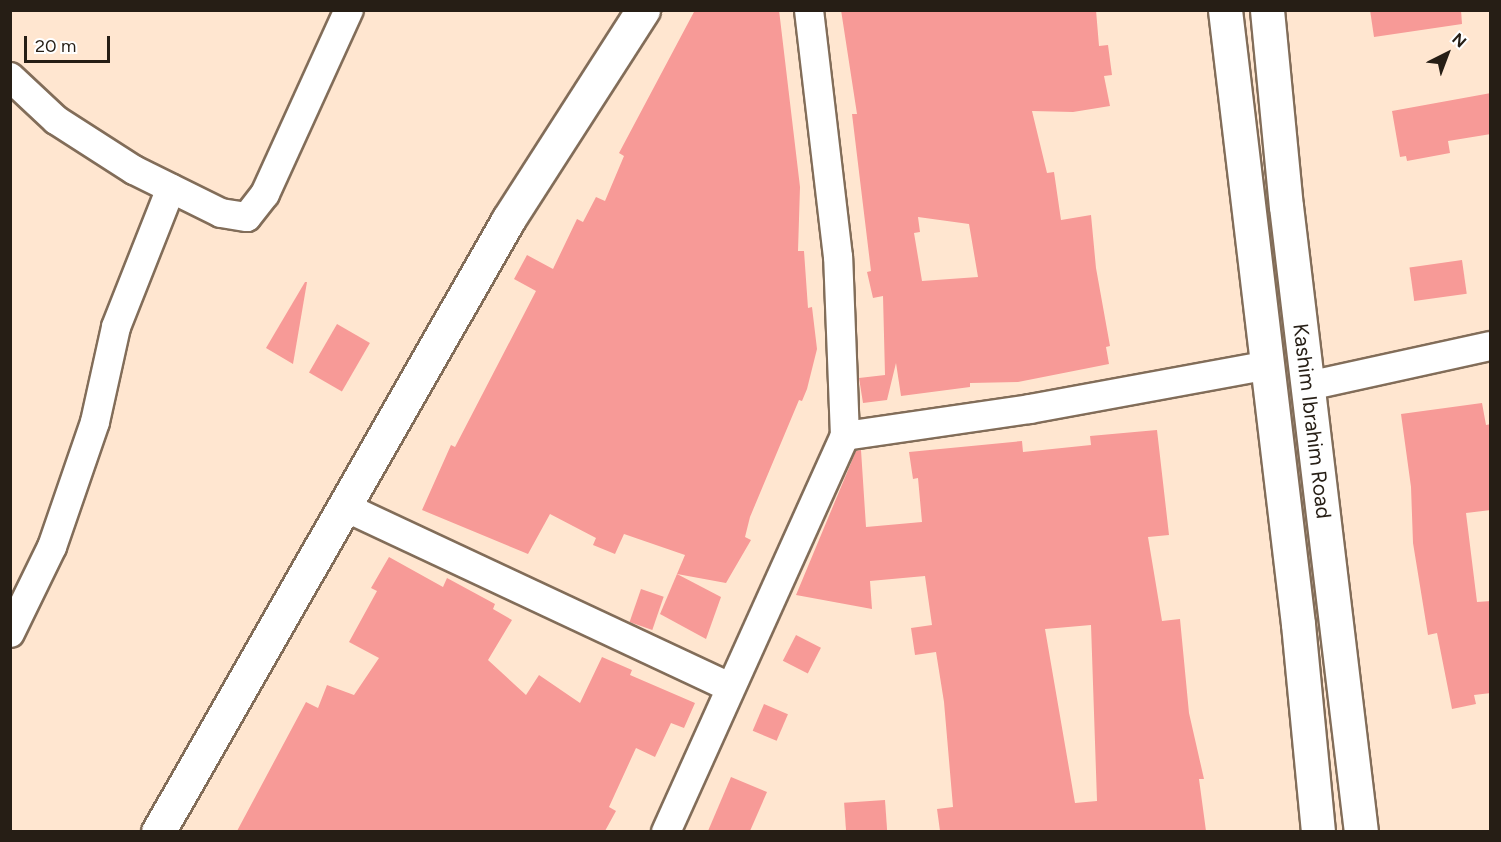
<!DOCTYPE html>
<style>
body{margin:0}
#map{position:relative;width:1501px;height:842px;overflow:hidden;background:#ffe6d0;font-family:Figtree,sans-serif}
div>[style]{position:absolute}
.building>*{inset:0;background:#f79a97;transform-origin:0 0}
.roads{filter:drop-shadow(2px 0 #826d59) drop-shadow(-2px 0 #826d59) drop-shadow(0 2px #826d59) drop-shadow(0 -2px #826d59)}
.street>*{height:28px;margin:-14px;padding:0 14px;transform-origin:14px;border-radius:14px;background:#fff}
.secondary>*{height:33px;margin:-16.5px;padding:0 16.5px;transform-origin:16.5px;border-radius:16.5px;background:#fff}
.highway>*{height:33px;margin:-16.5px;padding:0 16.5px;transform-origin:16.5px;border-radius:16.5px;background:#fff}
span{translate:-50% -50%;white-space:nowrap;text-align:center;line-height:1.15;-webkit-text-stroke:6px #fff;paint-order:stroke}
.street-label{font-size:21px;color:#261e15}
.frame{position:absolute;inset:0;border:12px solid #261e15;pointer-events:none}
.north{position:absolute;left:1417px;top:24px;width:60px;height:60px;-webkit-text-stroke:4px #fff;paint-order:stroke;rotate:42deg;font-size:16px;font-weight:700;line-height:24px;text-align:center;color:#261e15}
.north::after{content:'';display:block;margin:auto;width:21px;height:27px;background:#261e15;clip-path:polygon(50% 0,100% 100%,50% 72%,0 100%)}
.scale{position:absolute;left:24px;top:36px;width:86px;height:27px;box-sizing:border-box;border:3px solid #261e15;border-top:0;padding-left:8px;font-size:18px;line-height:21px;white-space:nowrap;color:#261e15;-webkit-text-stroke:4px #fff;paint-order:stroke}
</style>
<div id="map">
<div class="building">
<div style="clip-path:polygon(695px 10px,779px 10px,800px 187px,798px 251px,804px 251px,808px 308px,812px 307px,817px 349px,807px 389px,802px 401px,799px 400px,750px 517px,745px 537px,751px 540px,726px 583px,677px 574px,685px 555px,624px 534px,615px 554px,593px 545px,596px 538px,550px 514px,528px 554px,422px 510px,451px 445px,455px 447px,536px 291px,514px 279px,527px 255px,553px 269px,577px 219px,583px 222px,596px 197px,605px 201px,624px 156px,619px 153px)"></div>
<div style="clip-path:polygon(evenodd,841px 10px,1096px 10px,1099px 46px,1108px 45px,1112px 75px,1104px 76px,1110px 106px,1073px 112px,1032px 111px,1047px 173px,1054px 172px,1061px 220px,1091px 215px,1096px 268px,1110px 346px,1106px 347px,1109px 364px,1018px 382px,970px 383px,970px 387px,901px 396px,896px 363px,887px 400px,863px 403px,859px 378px,885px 375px,883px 296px,873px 298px,867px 272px,871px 271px,852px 114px,857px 114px,841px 10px,918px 217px,969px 224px,978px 277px,922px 281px,914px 233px,920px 232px,918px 217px)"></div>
<div style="clip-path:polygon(1370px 10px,1461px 10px,1462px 24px,1374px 37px)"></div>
<div style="clip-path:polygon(1491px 93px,1491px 134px,1448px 141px,1450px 153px,1407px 161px,1406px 156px,1400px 157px,1392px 111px)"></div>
<div style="left:1462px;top:260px;width:34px;height:53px;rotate:82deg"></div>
<div style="clip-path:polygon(305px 282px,307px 282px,293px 364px,266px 348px)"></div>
<div style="left:337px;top:324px;width:38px;height:56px;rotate:30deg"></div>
<div style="clip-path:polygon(1482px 403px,1486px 425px,1491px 424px,1491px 510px,1466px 513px,1477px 602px,1491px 601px,1491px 693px,1474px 695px,1476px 704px,1452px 709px,1437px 633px,1428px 635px,1413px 543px,1411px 487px,1401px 414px)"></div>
<div style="clip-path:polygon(evenodd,1157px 430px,1169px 535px,1148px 537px,1162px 621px,1180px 619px,1189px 713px,1204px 779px,1199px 779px,1206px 831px,940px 831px,937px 809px,953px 807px,944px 702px,936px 652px,915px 655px,911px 628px,932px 625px,925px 576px,870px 581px,872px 609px,796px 595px,856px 451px,861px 450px,866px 527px,922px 522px,918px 478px,913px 479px,909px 452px,1022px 441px,1023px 452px,1091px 445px,1090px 436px,1157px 430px,1091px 625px,1097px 801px,1075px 803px,1045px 629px,1091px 625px)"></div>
<div style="clip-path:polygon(389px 557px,443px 587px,447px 578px,495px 604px,493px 609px,512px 620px,488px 660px,526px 695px,539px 675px,580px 703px,602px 657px,632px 670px,630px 675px,695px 703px,684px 728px,671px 723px,655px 757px,636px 748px,609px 807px,616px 811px,605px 831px,237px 831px,306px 702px,318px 708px,327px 685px,354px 695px,379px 658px,349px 642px,377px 591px,371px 588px)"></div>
<div style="clip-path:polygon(677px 574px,721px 597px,706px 639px,660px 614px)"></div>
<div style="left:641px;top:589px;width:24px;height:35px;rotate:19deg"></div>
<div style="left:796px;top:635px;width:28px;height:29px;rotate:27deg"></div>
<div style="left:764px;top:704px;width:26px;height:29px;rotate:23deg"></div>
<div style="clip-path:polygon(731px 777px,767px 792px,750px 831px,708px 831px)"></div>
<div style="left:885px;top:800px;width:31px;height:41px;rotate:86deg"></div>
</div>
<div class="roads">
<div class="street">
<div style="left:10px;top:77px;width:63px;rotate:43.1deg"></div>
<div style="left:56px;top:120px;width:93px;rotate:32.7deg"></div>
<div style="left:134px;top:170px;width:97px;rotate:26.3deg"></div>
<div style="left:221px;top:213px;width:26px;rotate:9deg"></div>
<div style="left:247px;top:217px;width:29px;rotate:-52deg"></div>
<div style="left:265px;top:194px;width:202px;rotate:-65.5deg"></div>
<div style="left:1308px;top:386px;width:186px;rotate:-12.4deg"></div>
<div style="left:845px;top:436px;width:187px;rotate:-8.3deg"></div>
<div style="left:1030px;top:409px;width:239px;rotate:-10.4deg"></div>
<div style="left:345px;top:507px;width:424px;rotate:25.1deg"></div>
<div style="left:10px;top:633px;width:96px;rotate:-64deg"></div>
<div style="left:52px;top:547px;width:132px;rotate:-71deg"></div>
<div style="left:95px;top:422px;width:97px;rotate:-77.5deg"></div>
<div style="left:116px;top:327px;width:149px;rotate:-68.4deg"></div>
<div style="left:666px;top:832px;width:435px;rotate:-65.7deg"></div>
<div style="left:845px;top:436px;width:179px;rotate:-92.2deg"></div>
<div style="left:838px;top:257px;width:249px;rotate:-96.7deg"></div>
</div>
<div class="secondary">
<div style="left:158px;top:832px;width:705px;rotate:-60.23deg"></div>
<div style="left:508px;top:220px;width:250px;rotate:-57.3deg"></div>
</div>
<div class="highway">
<div style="left:1225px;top:10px;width:618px;rotate:83.22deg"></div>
<div style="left:1298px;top:624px;width:209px;rotate:84.5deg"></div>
<div style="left:1267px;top:10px;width:197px;rotate:84.5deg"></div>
<div style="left:1286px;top:206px;width:630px;rotate:83.17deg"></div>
</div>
</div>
<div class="street-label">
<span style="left:1312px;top:421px;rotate:83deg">Kashim Ibrahim Road</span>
</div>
<div class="frame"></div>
<div class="north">N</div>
<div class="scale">20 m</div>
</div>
